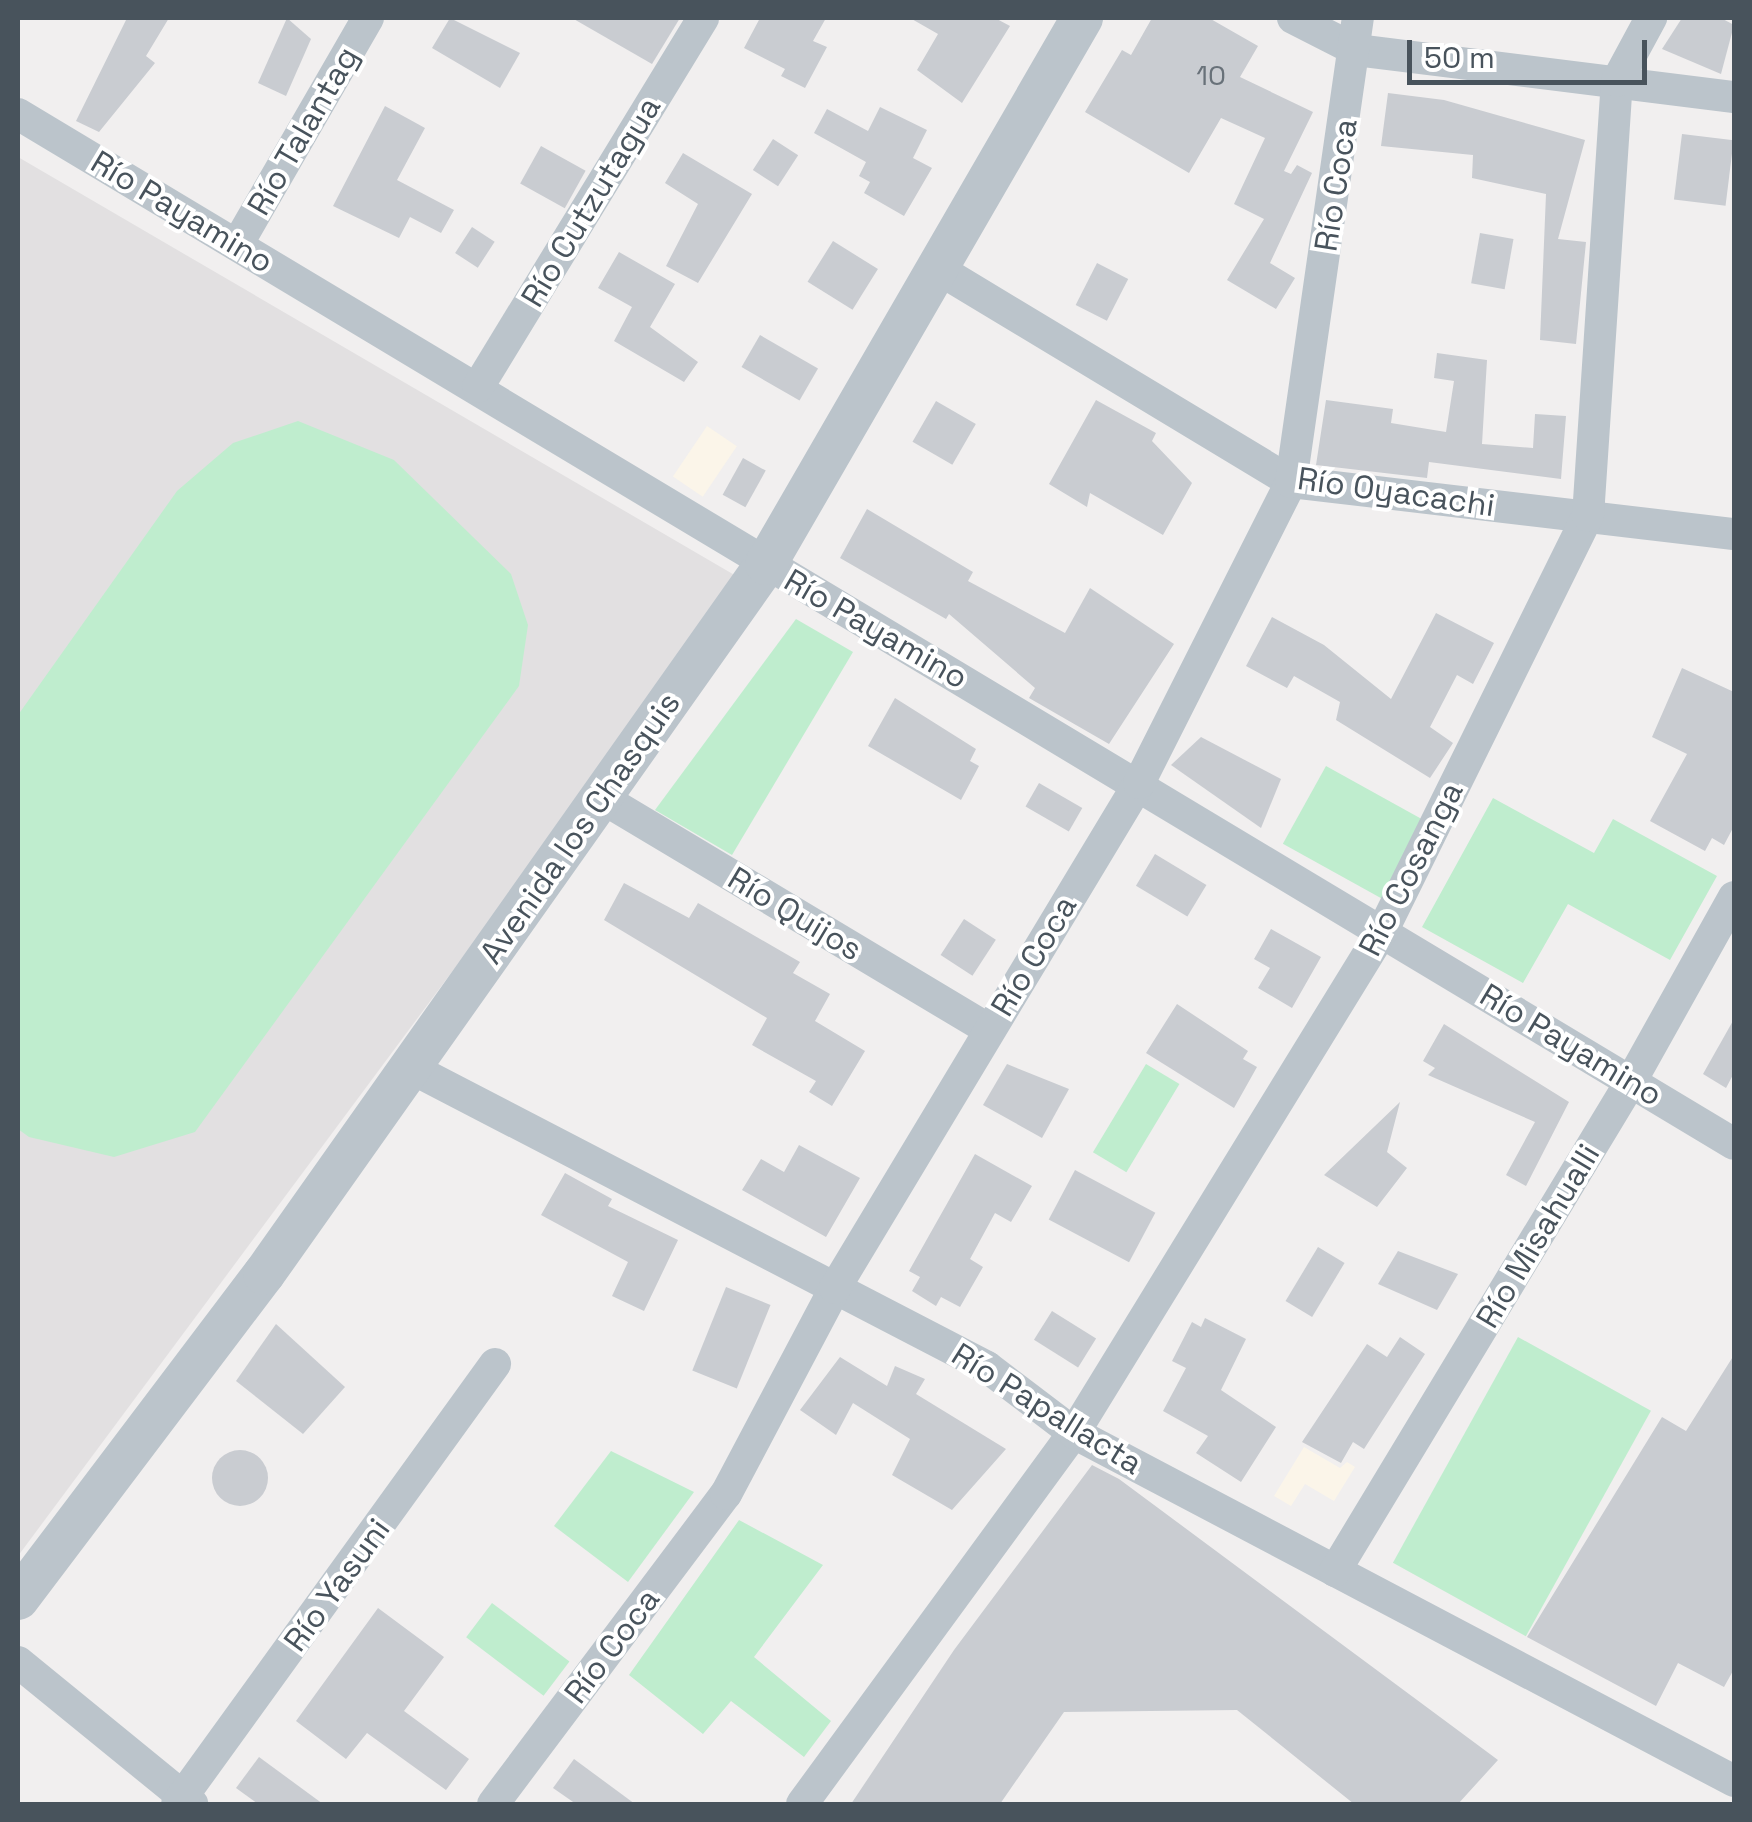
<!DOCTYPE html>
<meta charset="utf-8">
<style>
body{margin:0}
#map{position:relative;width:1752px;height:1822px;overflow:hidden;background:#f1efef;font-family:"Space Grotesk",sans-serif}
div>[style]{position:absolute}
.commercial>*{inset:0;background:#fbf5e9;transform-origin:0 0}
.education>*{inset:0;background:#e2e0e1}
.green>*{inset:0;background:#bfedce;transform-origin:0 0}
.building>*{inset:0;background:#c9ccd1;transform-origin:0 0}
.round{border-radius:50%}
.minor>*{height:32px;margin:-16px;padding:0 16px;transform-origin:16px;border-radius:16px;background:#bbc4cb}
.tertiary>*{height:42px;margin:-21px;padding:0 21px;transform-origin:21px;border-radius:21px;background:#bbc4cb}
span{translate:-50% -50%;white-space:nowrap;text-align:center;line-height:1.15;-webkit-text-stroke:8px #fff;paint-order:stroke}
.number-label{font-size:28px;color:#687179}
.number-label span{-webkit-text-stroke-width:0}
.street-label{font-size:32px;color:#48535c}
.frame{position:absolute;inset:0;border:20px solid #48535c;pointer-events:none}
.scale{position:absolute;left:1407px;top:40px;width:240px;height:45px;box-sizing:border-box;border:5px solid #48535c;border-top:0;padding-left:12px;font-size:30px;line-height:35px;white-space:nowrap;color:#48535c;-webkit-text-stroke:8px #fff;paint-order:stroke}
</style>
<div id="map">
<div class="commercial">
<div style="left:707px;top:426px;width:36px;height:61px;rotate:34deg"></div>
<div style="clip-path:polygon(1304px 1447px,1340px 1468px,1347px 1462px,1355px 1467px,1334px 1501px,1305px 1484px,1291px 1506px,1274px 1496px)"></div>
</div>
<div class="education">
<div style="clip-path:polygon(18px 157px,743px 580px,18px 1556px)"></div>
</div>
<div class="green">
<div style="clip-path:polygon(298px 421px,394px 460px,511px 574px,528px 625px,519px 686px,195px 1132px,114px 1157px,29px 1137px,18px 1129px,18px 715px,177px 491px,233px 443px)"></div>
<div style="clip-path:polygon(796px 619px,853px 652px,732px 855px,655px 810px)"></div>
<div style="left:1326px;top:766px;width:114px;height:89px;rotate:29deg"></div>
<div style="clip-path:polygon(1493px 798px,1594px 853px,1613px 819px,1717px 876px,1670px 960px,1568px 904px,1523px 983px,1422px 927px)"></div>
<div style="left:1146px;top:1064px;width:39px;height:103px;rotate:31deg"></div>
<div style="left:1518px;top:1337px;width:152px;height:258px;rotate:29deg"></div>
<div style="clip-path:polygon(611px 1451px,694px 1492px,628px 1582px,554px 1526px)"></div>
<div style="clip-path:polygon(739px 1520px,823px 1565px,754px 1657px,831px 1721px,804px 1757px,731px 1701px,703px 1734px,629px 1675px)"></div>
<div style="left:492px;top:1603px;width:97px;height:43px;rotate:37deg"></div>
</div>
<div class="building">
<div style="clip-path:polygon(127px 18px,169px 18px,146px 56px,155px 63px,99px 132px,76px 121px)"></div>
<div style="clip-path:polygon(287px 18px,311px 39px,286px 96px,258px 83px)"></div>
<div style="clip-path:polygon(450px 18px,520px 53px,500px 88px,432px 48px)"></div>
<div style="clip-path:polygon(572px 18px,680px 18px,652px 64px)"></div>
<div style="clip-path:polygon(760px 18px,826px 18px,813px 41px,827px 47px,805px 88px,781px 76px,785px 69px,744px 48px)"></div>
<div style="clip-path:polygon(910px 18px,995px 18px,1010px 26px,962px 103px,917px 70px,938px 34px)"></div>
<div style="clip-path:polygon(1152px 18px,1209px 18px,1258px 46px,1240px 77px,1313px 112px,1284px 171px,1291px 174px,1297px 165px,1312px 173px,1270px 263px,1295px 278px,1276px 309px,1227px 280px,1264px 219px,1234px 204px,1265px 138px,1221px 118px,1189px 173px,1085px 112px,1122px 50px,1131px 55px)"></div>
<div style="clip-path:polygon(1682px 18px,1721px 18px,1734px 25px,1721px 74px,1662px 49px)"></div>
<div style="clip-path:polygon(1388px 93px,1444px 100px,1585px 140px,1558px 239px,1586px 242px,1576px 344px,1540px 340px,1546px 194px,1472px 178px,1473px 155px,1381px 146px)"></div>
<div style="clip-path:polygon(385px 106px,425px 128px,397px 180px,454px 210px,441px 233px,410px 217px,399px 238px,333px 206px)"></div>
<div style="clip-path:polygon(880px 107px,927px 130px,913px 158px,932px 168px,904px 216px,864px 193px,870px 182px,859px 176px,866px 162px,814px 133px,827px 109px,868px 131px)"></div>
<div style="left:1682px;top:134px;width:52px;height:66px;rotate:7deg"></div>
<div style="left:773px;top:139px;width:30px;height:37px;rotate:33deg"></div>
<div style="left:541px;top:146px;width:51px;height:43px;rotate:29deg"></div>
<div style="clip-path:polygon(683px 153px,752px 194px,698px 283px,666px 266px,698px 204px,665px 183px)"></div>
<div style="left:472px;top:227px;width:27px;height:31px;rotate:33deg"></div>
<div style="left:1480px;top:233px;width:34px;height:51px;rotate:10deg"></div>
<div style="left:833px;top:241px;width:53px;height:48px;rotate:32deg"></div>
<div style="clip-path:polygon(619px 252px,675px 284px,650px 327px,698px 362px,684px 382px,614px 341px,632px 307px,598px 288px)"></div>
<div style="left:1097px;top:263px;width:35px;height:47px;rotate:27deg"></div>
<div style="left:760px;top:335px;width:67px;height:37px;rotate:30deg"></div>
<div style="clip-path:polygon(1437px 353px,1487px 360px,1482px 444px,1533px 448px,1535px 414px,1566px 416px,1561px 479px,1429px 462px,1427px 478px,1316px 465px,1326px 400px,1393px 409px,1391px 423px,1446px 432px,1454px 381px,1434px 378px)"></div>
<div style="clip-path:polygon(1096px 400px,1156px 433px,1152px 441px,1192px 483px,1163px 535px,1090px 493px,1087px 507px,1049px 484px)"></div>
<div style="left:936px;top:401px;width:46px;height:47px;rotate:30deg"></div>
<div style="left:743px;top:458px;width:26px;height:42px;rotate:29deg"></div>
<div style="clip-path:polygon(867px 509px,973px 572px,968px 581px,1065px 633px,1090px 588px,1174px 644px,1109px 744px,1029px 698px,1035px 688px,949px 614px,946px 619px,840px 558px)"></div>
<div style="clip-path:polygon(1436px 613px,1494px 643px,1473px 684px,1457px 675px,1430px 727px,1453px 743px,1430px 778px,1336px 720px,1340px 702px,1294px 676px,1287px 688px,1246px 666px,1272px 617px,1324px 645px,1391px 699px)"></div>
<div style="clip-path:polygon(1682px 668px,1734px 692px,1734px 826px,1724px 845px,1712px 838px,1705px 851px,1650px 821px,1687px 754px,1652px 737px)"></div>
<div style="clip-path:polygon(895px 698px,976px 749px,970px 761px,979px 766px,961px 800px,868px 746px)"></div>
<div style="clip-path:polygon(1201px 737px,1281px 779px,1261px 828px,1171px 765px)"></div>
<div style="left:1039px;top:783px;width:50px;height:27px;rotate:30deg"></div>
<div style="left:1155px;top:854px;width:60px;height:37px;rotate:31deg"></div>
<div style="clip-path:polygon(624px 883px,689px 918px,698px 903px,800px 962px,793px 973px,830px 994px,815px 1021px,865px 1051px,832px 1106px,809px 1092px,816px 1081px,752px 1045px,767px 1018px,604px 920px)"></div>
<div style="left:964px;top:919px;width:38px;height:43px;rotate:33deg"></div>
<div style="clip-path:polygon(1271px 929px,1321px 957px,1292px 1008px,1258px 988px,1270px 968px,1254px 959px)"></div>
<div style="clip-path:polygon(1177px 1004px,1248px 1051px,1243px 1059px,1257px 1067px,1234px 1108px,1146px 1053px)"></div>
<div style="clip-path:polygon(1734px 1019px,1734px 1073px,1726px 1088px,1703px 1074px)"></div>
<div style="clip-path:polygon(1444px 1024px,1569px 1102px,1526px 1186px,1506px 1175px,1535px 1122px,1428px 1075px,1435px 1068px,1423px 1061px)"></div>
<div style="clip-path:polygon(1007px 1064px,1069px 1089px,1042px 1138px,983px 1105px)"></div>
<div style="clip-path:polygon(1400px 1102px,1387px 1152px,1407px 1168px,1377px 1207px,1324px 1175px)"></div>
<div style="clip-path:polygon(799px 1145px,860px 1178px,826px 1237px,742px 1190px,761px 1159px,784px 1172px)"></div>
<div style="clip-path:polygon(975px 1154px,1032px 1186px,1011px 1222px,995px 1213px,970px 1259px,983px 1267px,960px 1307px,941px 1297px,936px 1306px,912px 1291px,920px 1277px,909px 1271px)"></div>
<div style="left:1075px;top:1170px;width:91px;height:56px;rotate:28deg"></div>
<div style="clip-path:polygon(565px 1173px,612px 1199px,608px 1206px,678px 1240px,644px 1311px,612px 1296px,628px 1262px,541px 1215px)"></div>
<div style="left:1318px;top:1247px;width:31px;height:63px;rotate:31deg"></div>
<div style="clip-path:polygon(1398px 1251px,1458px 1274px,1437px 1310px,1378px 1284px)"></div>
<div style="left:726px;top:1287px;width:48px;height:90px;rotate:22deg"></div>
<div style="left:1052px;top:1311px;width:52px;height:34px;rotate:32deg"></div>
<div style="clip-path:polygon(1205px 1318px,1246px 1339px,1221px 1390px,1276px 1427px,1241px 1482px,1196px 1453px,1208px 1436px,1163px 1411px,1186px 1368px,1172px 1361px,1192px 1322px,1201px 1327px)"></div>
<div style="clip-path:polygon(276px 1324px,345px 1387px,303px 1434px,236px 1381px)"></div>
<div style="clip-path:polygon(1400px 1337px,1425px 1354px,1364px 1449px,1353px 1442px,1341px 1463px,1302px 1442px,1367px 1344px,1387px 1357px)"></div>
<div style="clip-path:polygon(1734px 1355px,1734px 1669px,1724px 1687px,1678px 1663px,1656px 1706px,1527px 1637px,1662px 1417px,1686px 1431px)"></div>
<div style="clip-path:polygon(840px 1357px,887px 1386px,895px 1366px,925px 1379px,916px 1394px,1006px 1449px,952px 1510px,892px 1475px,910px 1439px,853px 1403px,836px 1435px,800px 1410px)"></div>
<div class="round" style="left:212px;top:1450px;width:56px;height:56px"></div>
<div style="clip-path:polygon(1092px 1465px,1119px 1479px,1498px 1760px,1458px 1804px,1354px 1804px,1237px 1710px,1064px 1712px,1000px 1804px,851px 1804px,954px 1650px)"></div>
<div style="clip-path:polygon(378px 1608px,444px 1657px,404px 1711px,469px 1759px,446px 1790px,367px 1733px,346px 1759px,296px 1721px)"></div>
<div style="clip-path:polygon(259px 1757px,323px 1804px,258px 1804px,236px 1788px)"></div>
<div style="clip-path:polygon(574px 1759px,635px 1804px,576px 1804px,553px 1788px)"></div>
</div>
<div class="minor">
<div style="left:1293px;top:18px;width:71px;rotate:26.9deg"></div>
<div style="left:1356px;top:50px;width:381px;rotate:7.1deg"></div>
<div style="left:18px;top:114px;width:2001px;rotate:30.97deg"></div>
<div style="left:237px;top:245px;width:262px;rotate:-60deg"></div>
<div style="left:935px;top:267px;width:416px;rotate:31.1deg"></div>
<div style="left:1291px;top:482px;width:446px;rotate:6.7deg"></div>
<div style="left:478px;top:387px;width:432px;rotate:-58.6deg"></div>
<div style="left:602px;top:798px;width:451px;rotate:30.9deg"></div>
<div style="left:411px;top:1068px;width:649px;rotate:27.43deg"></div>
<div style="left:987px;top:1367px;width:109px;rotate:37.2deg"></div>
<div style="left:1074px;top:1433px;width:746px;rotate:27.8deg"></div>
<div style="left:1335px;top:1571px;width:570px;rotate:-58.85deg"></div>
<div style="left:1630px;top:1083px;width:213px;rotate:-60.8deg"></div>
<div style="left:18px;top:1662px;width:225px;rotate:39.2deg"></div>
<div style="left:177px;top:1804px;width:543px;rotate:-54.14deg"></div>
<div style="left:493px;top:1804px;width:388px;rotate:-53.1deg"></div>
<div style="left:726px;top:1494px;width:233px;rotate:-62.1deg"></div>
<div style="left:835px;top:1288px;width:589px;rotate:-58.95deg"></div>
<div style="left:1139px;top:783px;width:337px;rotate:-63.2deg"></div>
<div style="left:1291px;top:482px;width:469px;rotate:-81.8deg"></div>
<div style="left:802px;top:1804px;width:460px;rotate:-53.8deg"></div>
<div style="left:1074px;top:1433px;width:590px;rotate:-58.44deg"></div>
<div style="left:1383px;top:930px;width:462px;rotate:-63.7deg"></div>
<div style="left:1588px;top:516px;width:436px;rotate:-86.2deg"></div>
<div style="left:1617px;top:81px;width:72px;rotate:-61.6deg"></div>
</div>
<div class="tertiary">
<div style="left:18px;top:1599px;width:408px;rotate:-52.9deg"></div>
<div style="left:264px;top:1274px;width:870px;rotate:-54.74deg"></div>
<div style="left:766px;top:564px;width:631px;rotate:-59.94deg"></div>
</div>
<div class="number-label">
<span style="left:1211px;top:75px">10</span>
</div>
<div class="street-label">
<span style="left:303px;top:131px;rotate:-60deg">Río Talantag</span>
<span style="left:1336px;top:185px;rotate:-81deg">Río Coca</span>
<span style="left:591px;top:202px;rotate:-59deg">Río Cutzutagua</span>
<span style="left:182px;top:212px;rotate:31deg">Río Payamino</span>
<span style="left:1396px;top:492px;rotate:8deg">Río Oyacachi</span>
<span style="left:876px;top:629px;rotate:30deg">Río Payamino</span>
<span style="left:580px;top:828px;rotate:-55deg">Avenida los Chasquis</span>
<span style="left:1411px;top:869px;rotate:-63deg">Río Cosanga</span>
<span style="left:795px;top:914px;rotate:31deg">Río Quijos</span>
<span style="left:1034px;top:956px;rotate:-59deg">Río Coca</span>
<span style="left:1571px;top:1045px;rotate:31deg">Río Payamino</span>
<span style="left:1538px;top:1236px;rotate:-59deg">Río Misahualli</span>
<span style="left:1047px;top:1409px;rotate:32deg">Río Papallacta</span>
<span style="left:337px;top:1585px;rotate:-54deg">Río Yasuni</span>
<span style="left:612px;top:1646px;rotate:-53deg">Río Coca</span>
</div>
<div class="frame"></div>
<div class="scale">50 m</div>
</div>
